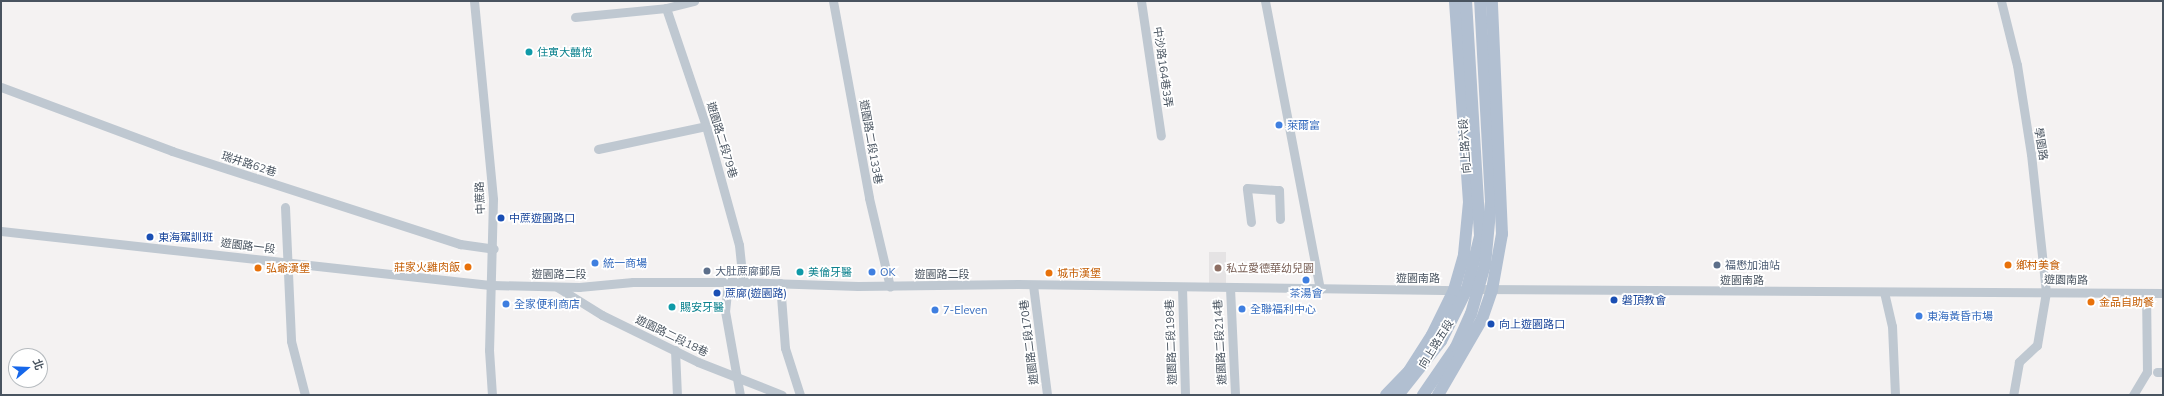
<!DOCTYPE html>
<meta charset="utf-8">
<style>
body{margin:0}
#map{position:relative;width:2164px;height:396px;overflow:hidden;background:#f4f2f2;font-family:Mulish,"Noto Sans TC",sans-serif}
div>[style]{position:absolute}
.education>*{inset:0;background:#e5e3e4;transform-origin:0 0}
.minor>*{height:9px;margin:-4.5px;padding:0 4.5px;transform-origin:4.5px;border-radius:4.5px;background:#bfc8d1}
.major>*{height:12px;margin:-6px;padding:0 6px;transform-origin:6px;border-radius:6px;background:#b1bfd1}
.dots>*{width:11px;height:11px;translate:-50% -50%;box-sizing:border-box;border:2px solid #fff;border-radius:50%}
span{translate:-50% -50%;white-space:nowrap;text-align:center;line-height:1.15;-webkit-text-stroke:3.5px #fff;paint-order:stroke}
.culture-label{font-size:11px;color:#0d838f}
.left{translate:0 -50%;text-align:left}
.street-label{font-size:11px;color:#495460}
.shop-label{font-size:11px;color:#366cbe}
.transit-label{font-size:11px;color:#164399}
.service-label{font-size:11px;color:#4e5e75}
.food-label{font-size:11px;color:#c56008}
.right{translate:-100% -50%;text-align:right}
.education-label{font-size:11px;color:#785e54}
.frame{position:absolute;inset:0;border:2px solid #495460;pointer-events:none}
.north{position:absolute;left:8px;top:348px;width:40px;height:40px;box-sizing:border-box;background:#fff;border:1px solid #b6bbbf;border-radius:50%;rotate:71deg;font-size:11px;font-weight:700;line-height:16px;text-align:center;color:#495460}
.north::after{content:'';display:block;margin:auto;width:14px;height:18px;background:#1667ea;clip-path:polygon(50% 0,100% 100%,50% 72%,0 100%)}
</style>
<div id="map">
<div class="education">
<div style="left:1209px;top:252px;width:17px;height:31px"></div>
</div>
<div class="minor">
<div style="left:474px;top:1px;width:199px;rotate:84.5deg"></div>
<div style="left:493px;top:199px;width:151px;rotate:91.5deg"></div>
<div style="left:489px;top:350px;width:45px;rotate:86.2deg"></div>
<div style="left:833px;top:1px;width:200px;rotate:79.6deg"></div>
<div style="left:869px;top:198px;width:91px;rotate:76.7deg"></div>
<div style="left:1141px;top:1px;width:136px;rotate:81.6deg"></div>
<div style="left:1265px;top:1px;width:294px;rotate:79.2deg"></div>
<div style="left:2001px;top:1px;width:66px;rotate:76deg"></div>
<div style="left:2017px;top:65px;width:90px;rotate:81.1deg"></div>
<div style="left:2031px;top:154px;width:139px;rotate:83.8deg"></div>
<div style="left:2046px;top:292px;width:54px;rotate:99.6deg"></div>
<div style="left:2037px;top:345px;width:25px;rotate:137deg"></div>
<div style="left:2019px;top:362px;width:34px;rotate:100deg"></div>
<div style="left:666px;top:8px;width:125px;rotate:71.3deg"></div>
<div style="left:706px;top:126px;width:123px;rotate:74.5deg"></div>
<div style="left:739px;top:245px;width:37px;rotate:84deg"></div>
<div style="left:575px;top:17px;width:91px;rotate:-5.6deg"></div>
<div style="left:666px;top:8px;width:29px;rotate:-14deg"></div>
<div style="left:1px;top:87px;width:183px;rotate:20.5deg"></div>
<div style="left:172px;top:151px;width:303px;rotate:17.9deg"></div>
<div style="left:460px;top:244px;width:34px;rotate:8deg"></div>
<div style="left:598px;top:149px;width:110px;rotate:-12deg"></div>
<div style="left:285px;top:207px;width:134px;rotate:87.4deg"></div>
<div style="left:291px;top:341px;width:56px;rotate:75.5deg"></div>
<div style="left:1251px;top:222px;width:34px;rotate:-97deg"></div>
<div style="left:1247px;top:188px;width:32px;rotate:4deg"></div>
<div style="left:1279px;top:190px;width:29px;rotate:88deg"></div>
<div style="left:1px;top:231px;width:494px;rotate:6.3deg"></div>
<div style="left:492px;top:285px;width:87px;rotate:1.3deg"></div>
<div style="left:579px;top:287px;width:54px;rotate:-5.3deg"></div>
<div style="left:633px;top:282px;width:110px"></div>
<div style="left:743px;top:282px;width:115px;rotate:2deg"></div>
<div style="left:858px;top:286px;width:160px;rotate:-0.7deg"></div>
<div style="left:1018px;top:284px;width:442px;rotate:0.8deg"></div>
<div style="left:728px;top:283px;width:28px;rotate:96deg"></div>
<div style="left:725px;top:311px;width:85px;rotate:79.9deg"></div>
<div style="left:780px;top:283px;width:65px;rotate:85.6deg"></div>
<div style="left:785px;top:348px;width:49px;rotate:72.3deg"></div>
<div style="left:1033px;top:285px;width:111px;rotate:82.7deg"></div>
<div style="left:557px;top:287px;width:53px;rotate:31.9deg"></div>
<div style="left:602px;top:315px;width:107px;rotate:26.1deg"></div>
<div style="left:698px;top:362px;width:90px;rotate:21.4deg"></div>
<div style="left:1182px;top:287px;width:108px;rotate:88.4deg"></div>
<div style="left:1230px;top:288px;width:107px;rotate:87.3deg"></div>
<div style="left:1472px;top:289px;width:691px;rotate:0.33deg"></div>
<div style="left:1884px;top:292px;width:35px;rotate:77deg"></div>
<div style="left:1892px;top:326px;width:69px;rotate:87.5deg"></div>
<div style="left:675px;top:350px;width:45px;rotate:87.5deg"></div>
<div style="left:2157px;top:372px;width:6px"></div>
<div style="left:2133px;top:395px;width:27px;rotate:-59deg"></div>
<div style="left:2147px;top:372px;width:79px;rotate:-90.7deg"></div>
</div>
<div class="major">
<div style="left:1386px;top:395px;width:33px;rotate:-46deg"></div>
<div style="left:1409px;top:371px;width:43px;rotate:-57.4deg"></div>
<div style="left:1432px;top:335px;width:50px;rotate:-63.9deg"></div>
<div style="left:1454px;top:290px;width:37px;rotate:-74deg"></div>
<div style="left:1464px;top:254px;width:52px;rotate:-84.5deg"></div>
<div style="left:1469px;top:202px;width:201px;rotate:-94deg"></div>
<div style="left:1398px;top:395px;width:69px;rotate:-51.5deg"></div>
<div style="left:1441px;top:341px;width:58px;rotate:-63.4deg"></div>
<div style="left:1467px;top:289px;width:55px;rotate:-76.2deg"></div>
<div style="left:1480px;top:236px;width:235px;rotate:-93.4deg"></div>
<div style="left:1423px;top:395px;width:58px;rotate:-55.5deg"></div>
<div style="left:1456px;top:347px;width:36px;rotate:-66deg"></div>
<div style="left:1471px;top:314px;width:51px;rotate:-74.1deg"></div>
<div style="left:1485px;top:265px;width:63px;rotate:-84.6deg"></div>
<div style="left:1491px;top:202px;width:201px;rotate:-93.1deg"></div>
<div style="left:1438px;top:395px;width:88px;rotate:-59.9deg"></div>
<div style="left:1482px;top:319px;width:31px;rotate:-71deg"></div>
<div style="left:1492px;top:290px;width:57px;rotate:-79.9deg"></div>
<div style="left:1502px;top:234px;width:233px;rotate:-92.5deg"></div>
</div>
<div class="dots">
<div style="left:529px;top:52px;background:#0f9aa8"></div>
<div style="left:1279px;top:125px;background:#3f7fe0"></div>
<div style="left:501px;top:218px;background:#1a4fb4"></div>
<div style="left:150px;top:237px;background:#1a4fb4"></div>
<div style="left:595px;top:263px;background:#3f7fe0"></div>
<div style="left:1717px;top:265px;background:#5c6f8a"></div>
<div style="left:2008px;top:265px;background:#e8710a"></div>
<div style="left:468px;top:267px;background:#e8710a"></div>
<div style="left:258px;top:268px;background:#e8710a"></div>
<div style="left:1218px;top:268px;background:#8d6e63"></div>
<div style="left:707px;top:271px;background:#5c6f8a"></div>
<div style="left:800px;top:272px;background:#0f9aa8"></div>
<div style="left:872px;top:272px;background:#3f7fe0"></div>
<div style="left:1049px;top:273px;background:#e8710a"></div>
<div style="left:1306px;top:280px;background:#3f7fe0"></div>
<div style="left:717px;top:293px;background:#1a4fb4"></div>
<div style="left:1614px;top:300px;background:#1a4fb4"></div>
<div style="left:2091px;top:302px;background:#e8710a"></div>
<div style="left:506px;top:304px;background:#3f7fe0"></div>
<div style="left:672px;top:307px;background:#0f9aa8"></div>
<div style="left:1242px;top:309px;background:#3f7fe0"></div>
<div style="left:935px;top:310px;background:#3f7fe0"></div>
<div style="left:1919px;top:316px;background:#3f7fe0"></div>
<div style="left:1491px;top:324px;background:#1a4fb4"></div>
</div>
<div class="culture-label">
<span class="left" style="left:537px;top:52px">住寅大囍悅</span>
<span class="left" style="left:808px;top:272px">美倫牙醫</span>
<span class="left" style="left:680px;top:307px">賜安牙醫</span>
</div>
<div class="street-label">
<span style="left:1163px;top:67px;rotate:82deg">中沙路164巷3弄</span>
<span style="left:722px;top:140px;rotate:73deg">遊園路二段79巷</span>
<span style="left:871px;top:142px;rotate:80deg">遊園路二段133巷</span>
<span style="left:2041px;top:144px;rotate:81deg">學園路</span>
<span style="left:1465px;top:146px;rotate:-94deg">向上路六段</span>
<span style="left:249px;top:164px;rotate:18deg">瑞井路62巷</span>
<span style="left:480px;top:198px;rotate:-93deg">中蔗路</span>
<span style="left:248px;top:246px;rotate:7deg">遊園路一段</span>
<span style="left:559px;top:274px">遊園路二段</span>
<span style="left:942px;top:274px">遊園路二段</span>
<span style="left:1418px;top:278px">遊園南路</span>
<span style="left:1742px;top:280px">遊園南路</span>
<span style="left:2066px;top:280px;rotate:1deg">遊園南路</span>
<span style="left:672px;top:336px;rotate:26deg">遊園路二段18巷</span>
<span style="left:1029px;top:342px;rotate:-97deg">遊園路二段170巷</span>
<span style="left:1171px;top:342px;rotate:-92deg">遊園路二段198巷</span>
<span style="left:1220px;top:342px;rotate:-93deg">遊園路二段214巷</span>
<span style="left:1436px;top:344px;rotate:-58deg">向上路五段</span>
</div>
<div class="shop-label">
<span class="left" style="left:1287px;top:125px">萊爾富</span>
<span class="left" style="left:603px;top:263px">統一商場</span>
<span class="left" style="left:880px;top:272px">OK</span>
<span style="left:1306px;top:293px">茶湯會</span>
<span class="left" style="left:514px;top:304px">全家便利商店</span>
<span class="left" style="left:1250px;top:309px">全聯福利中心</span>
<span class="left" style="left:943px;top:310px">7-Eleven</span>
<span class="left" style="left:1927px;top:316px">東海黃昏市場</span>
</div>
<div class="transit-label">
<span class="left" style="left:509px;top:218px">中蔗遊園路口</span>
<span class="left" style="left:158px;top:237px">東海駕訓班</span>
<span class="left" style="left:725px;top:293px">蔗廍(遊園路)</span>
<span class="left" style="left:1622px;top:300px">磐頂教會</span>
<span class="left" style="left:1499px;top:324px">向上遊園路口</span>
</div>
<div class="service-label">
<span class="left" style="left:1725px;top:265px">福懋加油站</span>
<span class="left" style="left:715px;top:271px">大肚蔗廍郵局</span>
</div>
<div class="food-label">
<span class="left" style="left:2016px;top:265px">鄉村美食</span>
<span class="right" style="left:460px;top:267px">莊家火雞肉飯</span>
<span class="left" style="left:266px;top:268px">弘爺漢堡</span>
<span class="left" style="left:1057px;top:273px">城市漢堡</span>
<span class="left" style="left:2099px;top:302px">金品自助餐</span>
</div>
<div class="education-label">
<span class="left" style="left:1226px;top:268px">私立愛德華幼兒園</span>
</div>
<div class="frame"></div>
<div class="north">北</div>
</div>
